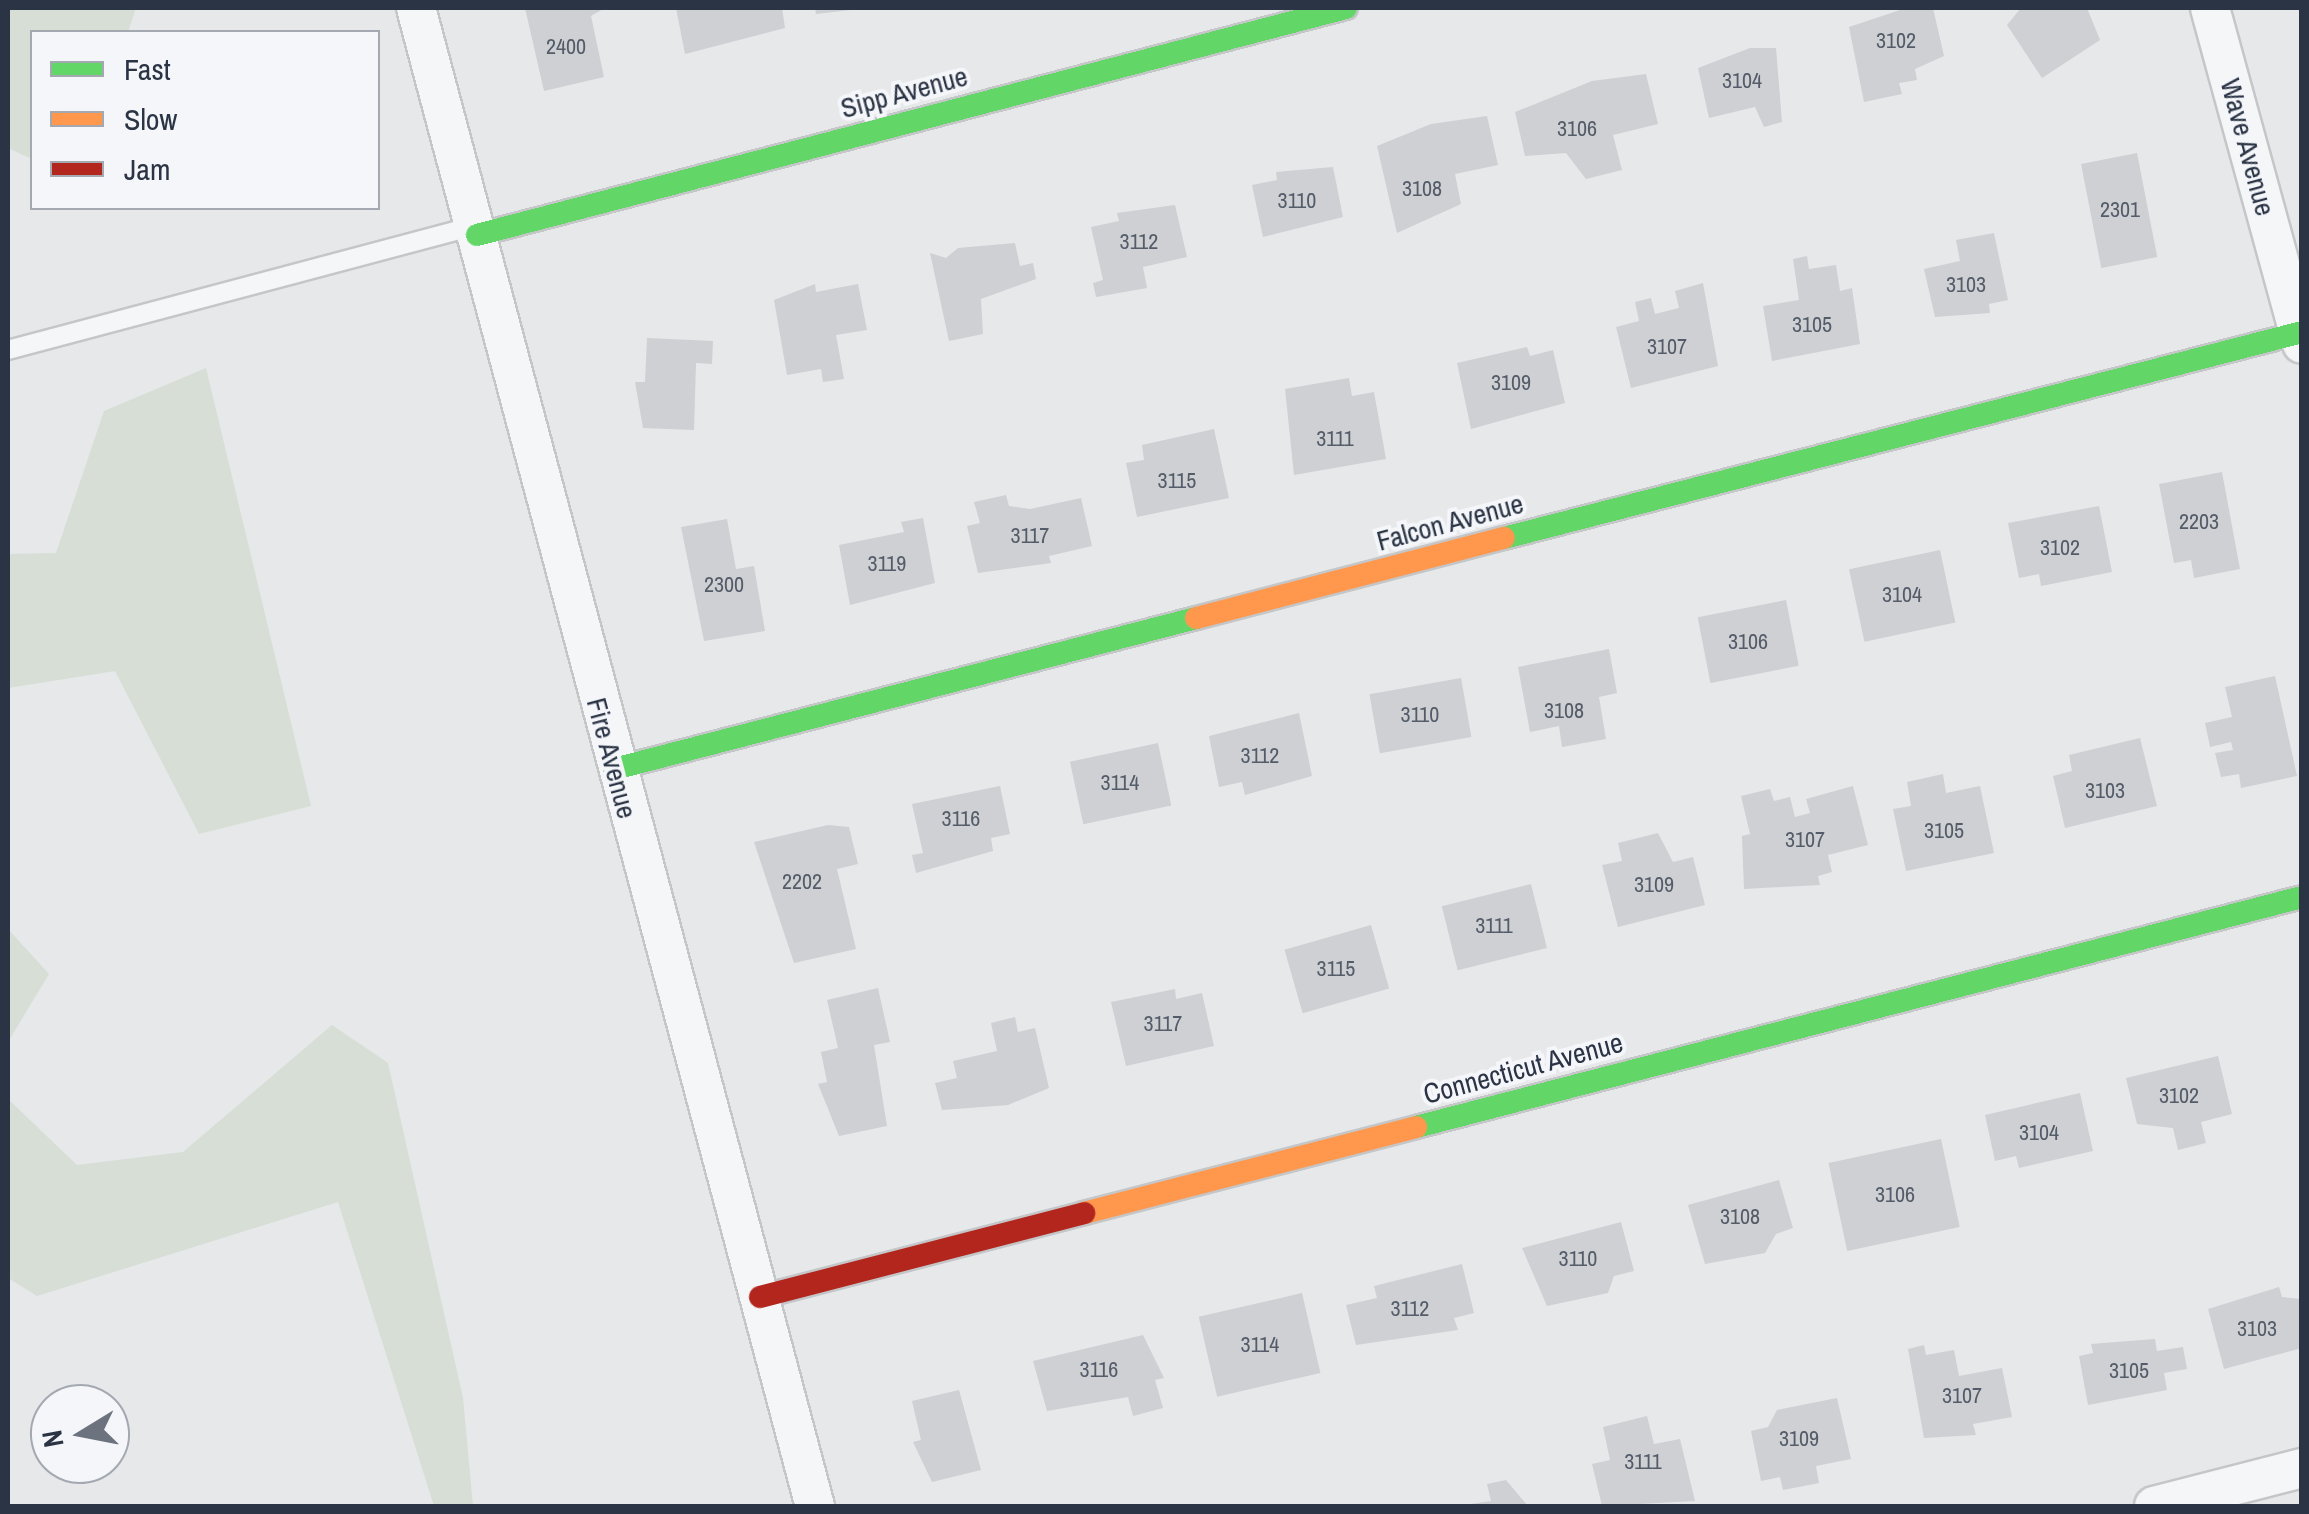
<!DOCTYPE html>
<style>
body{margin:0}
#map{position:relative;width:2309px;height:1514px;overflow:hidden;background:#e6e8ea;font-family:"Archivo Narrow",sans-serif}
div>[style]{position:absolute}
.green>*{inset:0;background:#d6ded6}
.building>*{inset:0;background:#ced0d3;transform-origin:0 0}
.roads{filter:drop-shadow(2px 0 #c4c6c8) drop-shadow(-2px 0 #c4c6c8) drop-shadow(0 2px #c4c6c8) drop-shadow(0 -2px #c4c6c8)}
.lane>*{height:18px;margin:-9px;padding:0 9px;transform-origin:9px;border-radius:9px;background:#f5f6f7}
.street>*{height:38px;margin:-19px;padding:0 19px;transform-origin:19px;border-radius:19px;background:#f5f6f7}
.fast>*{height:22px;margin:-11px;padding:0 11px;transform-origin:11px;border-radius:11px;background:#63d668}
.slow>*{height:22px;margin:-11px;padding:0 11px;transform-origin:11px;border-radius:11px;background:#ff974d}
.jam>*{height:22px;margin:-11px;padding:0 11px;transform-origin:11px;border-radius:11px;background:#b3261e}
span{translate:-50% -50%;white-space:nowrap;text-align:center;line-height:1.15;-webkit-text-stroke:8px #f4f6f9;paint-order:stroke}
.number-label{font-size:22px;color:#545c69}
.number-label span{-webkit-text-stroke-width:0}
.street-label{font-size:28px;color:#2b3445}
.frame{position:absolute;inset:0;border:10px solid #2b3445;pointer-events:none}
.legend{position:absolute;left:30px;top:30px;width:350px;height:180px;box-sizing:border-box;background:#f4f6f9;border:2px solid #a4a8b1;margin:0;padding:12px 18px;list-style:none;font-size:30px;color:#2b3445}
.legend li{display:flex;align-items:center;gap:20px;height:50px}
.legend b{width:50px;border:2px solid #a4a8b1}
.north{position:absolute;left:30px;top:1384px;width:100px;height:100px;box-sizing:border-box;background:#f4f6f9;border:2px solid #a4a8b1;border-radius:50%;rotate:260deg;font-size:28px;font-weight:700;line-height:40px;text-align:center;color:#2b3445}
.north::after{content:'';display:block;margin:auto;width:35px;height:45px;background:#6c737f;clip-path:polygon(50% 0,100% 100%,50% 72%,0 100%)}
</style>
<div id="map">
<div class="green">
<div style="clip-path:polygon(8px 8px,136px 8px,128px 32px,32px 32px,32px 159px,8px 148px)"></div>
<div style="clip-path:polygon(206px 368px,311px 806px,199px 834px,115px 671px,8px 688px,8px 554px,56px 553px,104px 411px)"></div>
<div style="clip-path:polygon(8px 929px,49px 974px,8px 1042px)"></div>
<div style="clip-path:polygon(332px 1025px,388px 1063px,463px 1398px,473px 1506px,434px 1506px,338px 1202px,37px 1296px,8px 1278px,8px 1099px,77px 1165px,183px 1152px)"></div>
</div>
<div class="building">
<div style="clip-path:polygon(525px 8px,605px 8px,591px 16px,604px 77px,544px 91px)"></div>
<div style="clip-path:polygon(676px 8px,782px 8px,785px 28px,685px 54px)"></div>
<div style="clip-path:polygon(815px 8px,859px 8px,859px 9px,816px 14px)"></div>
<div style="clip-path:polygon(1906px 8px,1933px 8px,1944px 56px,1915px 69px,1917px 80px,1899px 83px,1902px 94px,1864px 102px,1849px 27px)"></div>
<div style="clip-path:polygon(2021px 8px,2087px 8px,2100px 40px,2042px 78px,2007px 25px)"></div>
<div style="clip-path:polygon(1750px 48px,1776px 48px,1782px 122px,1764px 127px,1755px 107px,1709px 118px,1698px 68px)"></div>
<div style="clip-path:polygon(1646px 74px,1658px 124px,1613px 135px,1622px 170px,1586px 179px,1566px 153px,1525px 156px,1515px 112px,1592px 81px)"></div>
<div style="clip-path:polygon(1487px 116px,1498px 165px,1455px 174px,1461px 204px,1397px 233px,1377px 146px,1431px 124px)"></div>
<div style="left:2137px;top:153px;width:106px;height:57px;rotate:79deg"></div>
<div style="clip-path:polygon(1333px 167px,1343px 217px,1263px 237px,1252px 185px,1277px 180px,1276px 172px)"></div>
<div style="clip-path:polygon(1175px 205px,1187px 257px,1143px 267px,1147px 288px,1096px 297px,1093px 283px,1103px 280px,1091px 227px,1119px 221px,1117px 213px)"></div>
<div style="clip-path:polygon(1994px 233px,2008px 300px,1989px 304px,1990px 313px,1935px 317px,1924px 269px,1960px 261px,1956px 240px)"></div>
<div style="clip-path:polygon(1015px 243px,1020px 266px,1033px 263px,1036px 279px,981px 299px,983px 334px,949px 341px,930px 253px,946px 258px,958px 248px)"></div>
<div style="clip-path:polygon(1807px 256px,1809px 269px,1836px 265px,1840px 291px,1852px 288px,1860px 344px,1772px 361px,1763px 306px,1799px 300px,1793px 259px)"></div>
<div style="clip-path:polygon(1703px 283px,1718px 366px,1631px 388px,1616px 327px,1639px 321px,1635px 302px,1651px 298px,1655px 314px,1679px 308px,1675px 291px)"></div>
<div style="clip-path:polygon(815px 284px,816px 292px,858px 284px,867px 330px,836px 335px,844px 379px,823px 382px,821px 369px,787px 375px,774px 300px)"></div>
<div style="clip-path:polygon(647px 338px,713px 341px,712px 364px,696px 363px,694px 430px,643px 428px,635px 382px,645px 382px)"></div>
<div style="clip-path:polygon(1527px 347px,1530px 356px,1553px 350px,1565px 403px,1471px 429px,1457px 363px)"></div>
<div style="clip-path:polygon(1349px 378px,1352px 396px,1374px 392px,1386px 459px,1294px 475px,1285px 389px)"></div>
<div style="clip-path:polygon(1214px 429px,1229px 498px,1137px 517px,1126px 463px,1144px 460px,1142px 445px)"></div>
<div style="clip-path:polygon(2222px 472px,2240px 569px,2194px 578px,2191px 560px,2174px 563px,2159px 484px)"></div>
<div style="clip-path:polygon(1006px 495px,1009px 506px,1030px 509px,1081px 498px,1092px 546px,1049px 556px,1051px 563px,978px 573px,967px 526px,980px 523px,974px 502px)"></div>
<div style="clip-path:polygon(2099px 506px,2112px 572px,2041px 586px,2039px 574px,2019px 578px,2008px 523px)"></div>
<div style="clip-path:polygon(923px 518px,935px 583px,850px 605px,839px 545px,904px 532px,901px 522px)"></div>
<div style="clip-path:polygon(727px 519px,736px 569px,754px 566px,765px 631px,704px 641px,681px 527px)"></div>
<div style="left:1940px;top:550px;width:74px;height:93px;rotate:78deg"></div>
<div style="left:1786px;top:600px;width:67px;height:90px;rotate:79deg"></div>
<div style="clip-path:polygon(1609px 649px,1617px 693px,1599px 697px,1606px 739px,1562px 747px,1559px 726px,1530px 732px,1518px 667px)"></div>
<div style="clip-path:polygon(2275px 676px,2297px 776px,2241px 788px,2239px 774px,2221px 777px,2215px 753px,2233px 750px,2231px 742px,2210px 747px,2205px 723px,2232px 717px,2225px 687px)"></div>
<div style="left:1461px;top:678px;width:60px;height:93px;rotate:80deg"></div>
<div style="clip-path:polygon(1299px 713px,1312px 776px,1245px 795px,1242px 782px,1219px 787px,1209px 736px)"></div>
<div style="clip-path:polygon(2140px 738px,2157px 806px,2065px 828px,2053px 776px,2072px 771px,2069px 755px)"></div>
<div style="left:1158px;top:743px;width:64px;height:90px;rotate:78deg"></div>
<div style="clip-path:polygon(1943px 774px,1946px 793px,1980px 786px,1994px 853px,1906px 871px,1893px 809px,1911px 806px,1907px 782px)"></div>
<div style="clip-path:polygon(1000px 786px,1010px 834px,991px 838px,993px 851px,916px 873px,912px 855px,923px 853px,912px 804px)"></div>
<div style="clip-path:polygon(1853px 786px,1868px 845px,1828px 855px,1832px 872px,1818px 876px,1820px 885px,1744px 889px,1742px 836px,1750px 834px,1741px 796px,1770px 789px,1774px 801px,1790px 797px,1795px 817px,1810px 813px,1806px 799px)"></div>
<div style="clip-path:polygon(828px 825px,849px 827px,858px 864px,837px 869px,856px 949px,794px 963px,754px 842px)"></div>
<div style="clip-path:polygon(1658px 833px,1673px 862px,1693px 857px,1705px 905px,1618px 927px,1602px 865px,1622px 861px,1618px 843px)"></div>
<div style="left:1531px;top:884px;width:66px;height:92px;rotate:76deg"></div>
<div style="left:1371px;top:925px;width:66px;height:90px;rotate:74deg"></div>
<div style="clip-path:polygon(878px 988px,890px 1042px,874px 1045px,887px 1126px,839px 1136px,818px 1084px,827px 1082px,821px 1052px,838px 1048px,827px 1000px)"></div>
<div style="clip-path:polygon(1175px 989px,1176px 999px,1202px 993px,1214px 1046px,1126px 1066px,1111px 1002px)"></div>
<div style="clip-path:polygon(1015px 1017px,1018px 1032px,1035px 1028px,1049px 1088px,1008px 1105px,942px 1110px,935px 1083px,957px 1078px,953px 1061px,997px 1051px,991px 1023px)"></div>
<div style="clip-path:polygon(2218px 1056px,2232px 1114px,2201px 1122px,2206px 1143px,2178px 1150px,2173px 1128px,2137px 1124px,2126px 1078px)"></div>
<div style="clip-path:polygon(2080px 1093px,2093px 1151px,2019px 1168px,2016px 1156px,1995px 1161px,1985px 1115px)"></div>
<div style="left:1941px;top:1139px;width:90px;height:115px;rotate:78deg"></div>
<div style="clip-path:polygon(1779px 1180px,1793px 1228px,1776px 1234px,1765px 1253px,1705px 1264px,1688px 1205px)"></div>
<div style="clip-path:polygon(1621px 1222px,1634px 1271px,1614px 1276px,1608px 1293px,1547px 1306px,1522px 1248px)"></div>
<div style="clip-path:polygon(1462px 1264px,1474px 1313px,1454px 1318px,1458px 1330px,1356px 1345px,1346px 1305px,1377px 1298px,1374px 1286px)"></div>
<div style="clip-path:polygon(2279px 1287px,2282px 1297px,2302px 1299px,2302px 1348px,2224px 1369px,2208px 1309px)"></div>
<div style="left:1302px;top:1293px;width:82px;height:106px;rotate:77deg"></div>
<div style="clip-path:polygon(1143px 1335px,1164px 1378px,1155px 1380px,1163px 1408px,1133px 1416px,1128px 1397px,1047px 1411px,1033px 1361px)"></div>
<div style="clip-path:polygon(2155px 1339px,2157px 1351px,2183px 1347px,2187px 1369px,2164px 1373px,2167px 1390px,2088px 1405px,2079px 1356px,2093px 1353px,2091px 1344px)"></div>
<div style="clip-path:polygon(1924px 1345px,1926px 1355px,1954px 1350px,1959px 1376px,2002px 1368px,2012px 1417px,1973px 1424px,1976px 1435px,1924px 1438px,1908px 1349px)"></div>
<div style="clip-path:polygon(959px 1390px,981px 1470px,932px 1482px,913px 1442px,921px 1440px,912px 1401px)"></div>
<div style="clip-path:polygon(1837px 1398px,1851px 1459px,1816px 1466px,1819px 1483px,1783px 1490px,1780px 1477px,1761px 1481px,1751px 1431px,1768px 1427px,1777px 1410px)"></div>
<div style="clip-path:polygon(1647px 1416px,1654px 1444px,1680px 1439px,1695px 1501px,1602px 1506px,1592px 1464px,1610px 1460px,1603px 1427px)"></div>
<div style="clip-path:polygon(1506px 1480px,1528px 1506px,1457px 1506px,1491px 1501px,1487px 1484px)"></div>
</div>
<div class="roads">
<div class="lane">
<div style="left:8px;top:350px;width:482px;rotate:-14.9deg"></div>
</div>
<div class="street">
<div style="left:416px;top:8px;width:1550px;rotate:75.09deg"></div>
<div style="left:2210px;top:8px;width:348px;rotate:74.7deg"></div>
<div style="left:2154px;top:1506px;width:153px;rotate:-14.4deg"></div>
</div>
<div class="fast">
<div style="left:477px;top:235px;width:898px;rotate:-14.64deg"></div>
<div style="left:1504px;top:538px;width:824px;rotate:-14.47deg"></div>
<div style="left:614px;top:769px;width:601px;rotate:-14.54deg"></div>
<div style="left:1416px;top:1127px;width:915px;rotate:-14.55deg"></div>
</div>
<div class="slow">
<div style="left:1196px;top:618px;width:318px;rotate:-14.6deg"></div>
<div style="left:1084px;top:1213px;width:343px;rotate:-14.5deg"></div>
</div>
<div class="jam">
<div style="left:760px;top:1297px;width:335px;rotate:-14.5deg"></div>
</div>
</div>
<div class="number-label">
<span style="left:1896px;top:41px">3102</span>
<span style="left:566px;top:47px">2400</span>
<span style="left:1742px;top:81px">3104</span>
<span style="left:1577px;top:129px">3106</span>
<span style="left:1422px;top:189px">3108</span>
<span style="left:1297px;top:201px">3110</span>
<span style="left:2120px;top:210px">2301</span>
<span style="left:1139px;top:242px">3112</span>
<span style="left:1966px;top:285px">3103</span>
<span style="left:1812px;top:325px">3105</span>
<span style="left:1667px;top:347px">3107</span>
<span style="left:1511px;top:383px">3109</span>
<span style="left:1335px;top:439px">3111</span>
<span style="left:1177px;top:481px">3115</span>
<span style="left:2199px;top:522px">2203</span>
<span style="left:1030px;top:536px">3117</span>
<span style="left:2060px;top:548px">3102</span>
<span style="left:887px;top:564px">3119</span>
<span style="left:724px;top:585px">2300</span>
<span style="left:1902px;top:595px">3104</span>
<span style="left:1748px;top:642px">3106</span>
<span style="left:1564px;top:711px">3108</span>
<span style="left:1420px;top:715px">3110</span>
<span style="left:1260px;top:756px">3112</span>
<span style="left:1120px;top:783px">3114</span>
<span style="left:2105px;top:791px">3103</span>
<span style="left:961px;top:819px">3116</span>
<span style="left:1944px;top:831px">3105</span>
<span style="left:1805px;top:840px">3107</span>
<span style="left:802px;top:882px">2202</span>
<span style="left:1654px;top:885px">3109</span>
<span style="left:1494px;top:926px">3111</span>
<span style="left:1336px;top:969px">3115</span>
<span style="left:1163px;top:1024px">3117</span>
<span style="left:2179px;top:1096px">3102</span>
<span style="left:2039px;top:1133px">3104</span>
<span style="left:1895px;top:1195px">3106</span>
<span style="left:1740px;top:1217px">3108</span>
<span style="left:1578px;top:1259px">3110</span>
<span style="left:1410px;top:1309px">3112</span>
<span style="left:2257px;top:1329px">3103</span>
<span style="left:1260px;top:1345px">3114</span>
<span style="left:1099px;top:1370px">3116</span>
<span style="left:2129px;top:1371px">3105</span>
<span style="left:1962px;top:1396px">3107</span>
<span style="left:1799px;top:1439px">3109</span>
<span style="left:1643px;top:1462px">3111</span>
</div>
<div class="street-label">
<span style="left:904px;top:92px;rotate:-15deg">Sipp Avenue</span>
<span style="left:2248px;top:147px;rotate:75deg">Wave Avenue</span>
<span style="left:1450px;top:522px;rotate:-15deg">Falcon Avenue</span>
<span style="left:612px;top:758px;rotate:75deg">Fire Avenue</span>
<span style="left:1523px;top:1068px;rotate:-15deg">Connecticut Avenue</span>
</div>
<div class="frame"></div>
<ul class="legend">
<li><b style="height:12px;background:#63d668"></b>Fast</li>
<li><b style="height:12px;background:#ff974d"></b>Slow</li>
<li><b style="height:12px;background:#b3261e"></b>Jam</li>
</ul>
<div class="north">N</div>
</div>
